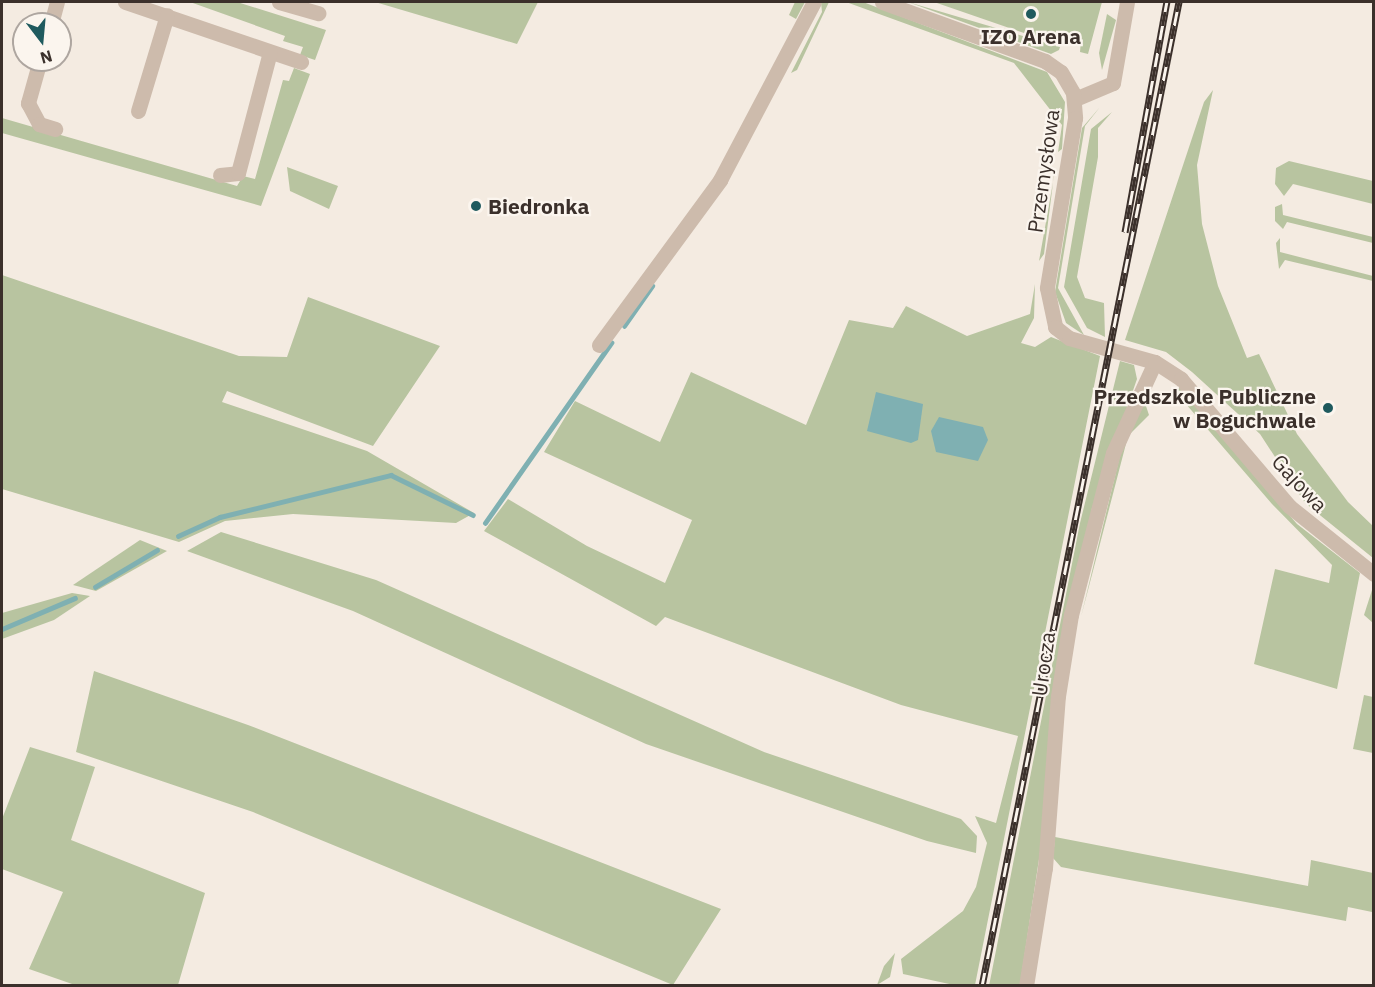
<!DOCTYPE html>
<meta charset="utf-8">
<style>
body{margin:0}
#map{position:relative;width:1375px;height:987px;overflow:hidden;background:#f4ebe1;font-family:"IBM Plex Sans",sans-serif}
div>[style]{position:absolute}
.green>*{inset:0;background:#b8c4a0}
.water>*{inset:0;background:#7fb0b2}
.stream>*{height:4.5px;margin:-2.25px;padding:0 2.25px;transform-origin:2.25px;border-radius:2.25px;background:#7fb0b2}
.minor>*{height:15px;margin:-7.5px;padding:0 7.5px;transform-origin:7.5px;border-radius:7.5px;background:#cdbbac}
.tertiary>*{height:15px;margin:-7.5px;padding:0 7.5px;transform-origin:7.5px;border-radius:7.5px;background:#cdbbac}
.rail>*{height:7px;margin-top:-3.5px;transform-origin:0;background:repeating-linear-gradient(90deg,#fbf5ee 0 14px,#3b302b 0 28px);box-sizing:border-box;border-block:2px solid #3b302b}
.dots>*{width:16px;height:16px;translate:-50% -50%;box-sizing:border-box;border:3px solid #fbf5ee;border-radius:50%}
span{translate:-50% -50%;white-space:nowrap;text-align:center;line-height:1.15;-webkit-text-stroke:4.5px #fbf5ee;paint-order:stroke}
.poi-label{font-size:21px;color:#3b302b;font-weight:700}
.left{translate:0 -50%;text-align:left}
.right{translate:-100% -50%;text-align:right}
.street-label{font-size:21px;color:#3b302b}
.frame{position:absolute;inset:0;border:3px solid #3b302b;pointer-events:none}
.north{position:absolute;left:12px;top:12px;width:60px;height:60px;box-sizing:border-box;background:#fbf5ee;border:2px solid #aea6a0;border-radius:50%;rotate:164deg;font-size:16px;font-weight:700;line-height:24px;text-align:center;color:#3b302b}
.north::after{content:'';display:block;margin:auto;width:21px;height:27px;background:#1f5a5e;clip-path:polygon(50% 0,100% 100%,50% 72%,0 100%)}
</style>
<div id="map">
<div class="green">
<div style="clip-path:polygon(190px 2px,237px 2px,326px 30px,315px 60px,300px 55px,303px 47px,283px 41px,285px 36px)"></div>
<div style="clip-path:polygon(375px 2px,538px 2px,517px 44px)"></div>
<div style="clip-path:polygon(795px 2px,805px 2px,796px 19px,789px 15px)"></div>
<div style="clip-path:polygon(821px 2px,829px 2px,797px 70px,791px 73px,822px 12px)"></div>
<div style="clip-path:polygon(846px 2px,863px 2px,1047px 72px,1065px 102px,1062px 149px,1058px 152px,1062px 125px,1014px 63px)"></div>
<div style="clip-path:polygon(908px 2px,1060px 47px,1059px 50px,1051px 54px)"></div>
<div style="clip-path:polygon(934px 2px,1102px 2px,1088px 54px,1080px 52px,1081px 40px,1064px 35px,1050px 42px)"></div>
<div style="clip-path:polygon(1107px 14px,1116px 20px,1102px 70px,1099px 53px)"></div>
<div style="clip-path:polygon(294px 68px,310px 74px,261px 206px,2px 133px,2px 118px,237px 186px,243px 176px,255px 179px,283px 80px,289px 81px)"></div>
<div style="clip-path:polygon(1213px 90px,1197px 165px,1202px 224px,1218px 286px,1247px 358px,1259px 354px,1297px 434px,1348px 502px,1373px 526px,1373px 558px,1305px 503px,1260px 434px,1192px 372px,1166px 352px,1125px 340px,1204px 102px)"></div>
<div style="clip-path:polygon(1100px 107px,1085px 126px,1058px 288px,1084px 335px,1066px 323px,1055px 292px,1082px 128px)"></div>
<div style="clip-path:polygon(1112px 112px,1098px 128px,1098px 157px,1077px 277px,1085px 298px,1104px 303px,1105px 337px,1087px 328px,1064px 287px,1091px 129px)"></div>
<div style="clip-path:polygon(1289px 161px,1373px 181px,1373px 204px,1293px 184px,1284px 196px,1275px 184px,1276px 168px)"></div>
<div style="clip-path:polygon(287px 167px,338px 186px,329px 209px,290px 191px)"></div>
<div style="clip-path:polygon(1054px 175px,1044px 254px,1039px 261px,1054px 177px)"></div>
<div style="clip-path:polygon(1282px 204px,1283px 215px,1373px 237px,1373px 243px,1287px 222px,1283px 229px,1275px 221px,1275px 207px)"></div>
<div style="clip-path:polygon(1280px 238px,1280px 252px,1373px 276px,1373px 281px,1285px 260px,1279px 269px,1276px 243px)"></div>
<div style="clip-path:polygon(2px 275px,239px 356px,287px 357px,308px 297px,440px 346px,373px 446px,227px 391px,222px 402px,367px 451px,474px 513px,456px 523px,293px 514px,225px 521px,179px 542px,2px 489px)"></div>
<div style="clip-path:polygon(1035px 284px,1034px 318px,1021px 343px,1035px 347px,1051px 337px,1100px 356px,975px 985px,954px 985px,903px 974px,901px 959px,963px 911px,976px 887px,987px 843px,975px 816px,996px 823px,1018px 736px,901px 705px,665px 617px,656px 626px,484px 531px,508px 499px,587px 546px,665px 583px,692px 520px,544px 452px,575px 401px,660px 442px,691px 372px,806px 425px,849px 320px,893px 328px,906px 306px,967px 336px,1030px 314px)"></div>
<div style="clip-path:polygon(1120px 361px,1134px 365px,1137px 379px,1092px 508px,1020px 985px,989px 986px,1080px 523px)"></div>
<div style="clip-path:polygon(1179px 387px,1297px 524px,1360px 573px,1337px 689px,1254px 664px,1275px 569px,1329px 583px,1332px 565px,1272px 504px,1173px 389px)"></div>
<div style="clip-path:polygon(1144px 400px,1149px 415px,1128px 436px,1081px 617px,1122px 447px)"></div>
<div style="clip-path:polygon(221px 532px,376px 580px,764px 752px,961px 819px,977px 836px,976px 853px,927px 841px,646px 744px,353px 611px,187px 551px)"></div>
<div style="clip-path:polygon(140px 540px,167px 551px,96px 591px,73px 585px)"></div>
<div style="clip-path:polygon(1373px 587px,1373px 623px,1364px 615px)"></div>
<div style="clip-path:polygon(72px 593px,90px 596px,54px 620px,2px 639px,2px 613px)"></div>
<div style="clip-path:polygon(94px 671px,248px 725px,721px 909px,673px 985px,253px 812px,76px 752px)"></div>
<div style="clip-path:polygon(1364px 695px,1373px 697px,1373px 753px,1353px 749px)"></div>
<div style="clip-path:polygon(30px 747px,95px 767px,71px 840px,205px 893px,178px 985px,75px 985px,29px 969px,63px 892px,2px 869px,2px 819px)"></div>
<div style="clip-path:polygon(1055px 837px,1308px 886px,1311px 860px,1373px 873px,1373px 925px,1372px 912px,1348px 907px,1346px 921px,1061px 867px,1053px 858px)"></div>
<div style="clip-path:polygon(895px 953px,890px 977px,877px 985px,884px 966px)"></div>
</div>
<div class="water">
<div style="clip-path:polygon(876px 392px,923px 404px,918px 440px,911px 443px,867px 431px)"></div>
<div style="clip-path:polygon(939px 417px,983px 427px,988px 440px,978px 461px,936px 452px,931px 431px)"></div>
</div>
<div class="stream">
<div style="left:624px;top:326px;width:49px;rotate:-55deg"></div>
<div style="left:485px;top:523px;width:220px;rotate:-55deg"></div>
<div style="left:178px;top:536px;width:46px;rotate:-24.3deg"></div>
<div style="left:220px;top:517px;width:176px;rotate:-13.8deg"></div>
<div style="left:391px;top:475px;width:91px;rotate:26deg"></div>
<div style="left:95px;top:587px;width:72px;rotate:-30.8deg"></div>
<div style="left:2px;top:629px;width:79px;rotate:-23deg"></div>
</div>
<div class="minor">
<div style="left:125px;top:2px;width:186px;rotate:18.8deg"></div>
<div style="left:279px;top:2px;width:41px;rotate:15.8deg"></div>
<div style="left:51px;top:24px;width:23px;rotate:-75deg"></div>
<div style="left:40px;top:60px;width:45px;rotate:105.6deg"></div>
<div style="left:28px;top:103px;width:24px;rotate:62deg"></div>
<div style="left:39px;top:124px;width:17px;rotate:17deg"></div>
<div style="left:1075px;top:99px;width:41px;rotate:-22.8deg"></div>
<div style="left:1113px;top:83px;width:82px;rotate:-80.2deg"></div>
<div style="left:138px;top:111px;width:100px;rotate:-73.2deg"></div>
<div style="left:220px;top:175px;width:18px;rotate:-6deg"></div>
<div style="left:238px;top:173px;width:125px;rotate:-75.2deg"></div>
<div style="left:599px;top:345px;width:205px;rotate:-53.7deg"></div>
<div style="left:720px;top:180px;width:201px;rotate:-62.2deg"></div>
<div style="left:1026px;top:986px;width:120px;rotate:-80.9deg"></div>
<div style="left:1045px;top:868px;width:172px;rotate:-85.7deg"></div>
<div style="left:1058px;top:696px;width:82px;rotate:-80.9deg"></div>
<div style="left:1071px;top:615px;width:167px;rotate:-75.5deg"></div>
<div style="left:1113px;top:453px;width:100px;rotate:-65.2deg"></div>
</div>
<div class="tertiary">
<div style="left:882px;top:2px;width:173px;rotate:19.9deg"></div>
<div style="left:1045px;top:61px;width:19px;rotate:35deg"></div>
<div style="left:1061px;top:72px;width:24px;rotate:60deg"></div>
<div style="left:1073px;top:93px;width:25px;rotate:85deg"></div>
<div style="left:1075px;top:118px;width:172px;rotate:99.4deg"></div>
<div style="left:1047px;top:288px;width:40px;rotate:78deg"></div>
<div style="left:1055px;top:327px;width:18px;rotate:38deg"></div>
<div style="left:1069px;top:338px;width:89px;rotate:15.6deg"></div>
<div style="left:1155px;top:362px;width:31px;rotate:33deg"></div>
<div style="left:1181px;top:379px;width:167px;rotate:49.6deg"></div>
<div style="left:1289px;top:506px;width:109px;rotate:38.7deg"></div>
</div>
<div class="rail">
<div style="left:1125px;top:232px;width:234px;rotate:-79.7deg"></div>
<div style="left:982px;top:986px;width:1004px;rotate:-78.68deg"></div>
</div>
<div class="dots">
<div style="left:1031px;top:14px;background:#1f5a5e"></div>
<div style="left:476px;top:206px;background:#1f5a5e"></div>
<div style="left:1328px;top:408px;background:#1f5a5e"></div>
</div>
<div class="poi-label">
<span style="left:1031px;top:36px">IZO Arena</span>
<span class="left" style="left:488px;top:206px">Biedronka</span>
<span class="right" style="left:1316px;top:408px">Przedszkole Publiczne<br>w Boguchwale</span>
</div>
<div class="street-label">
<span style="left:1043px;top:171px;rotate:-82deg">Przemysłowa</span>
<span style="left:1300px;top:483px;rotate:47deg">Gajowa</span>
<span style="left:1043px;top:664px;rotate:-82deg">Urocza</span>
</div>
<div class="frame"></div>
<div class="north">N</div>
</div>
